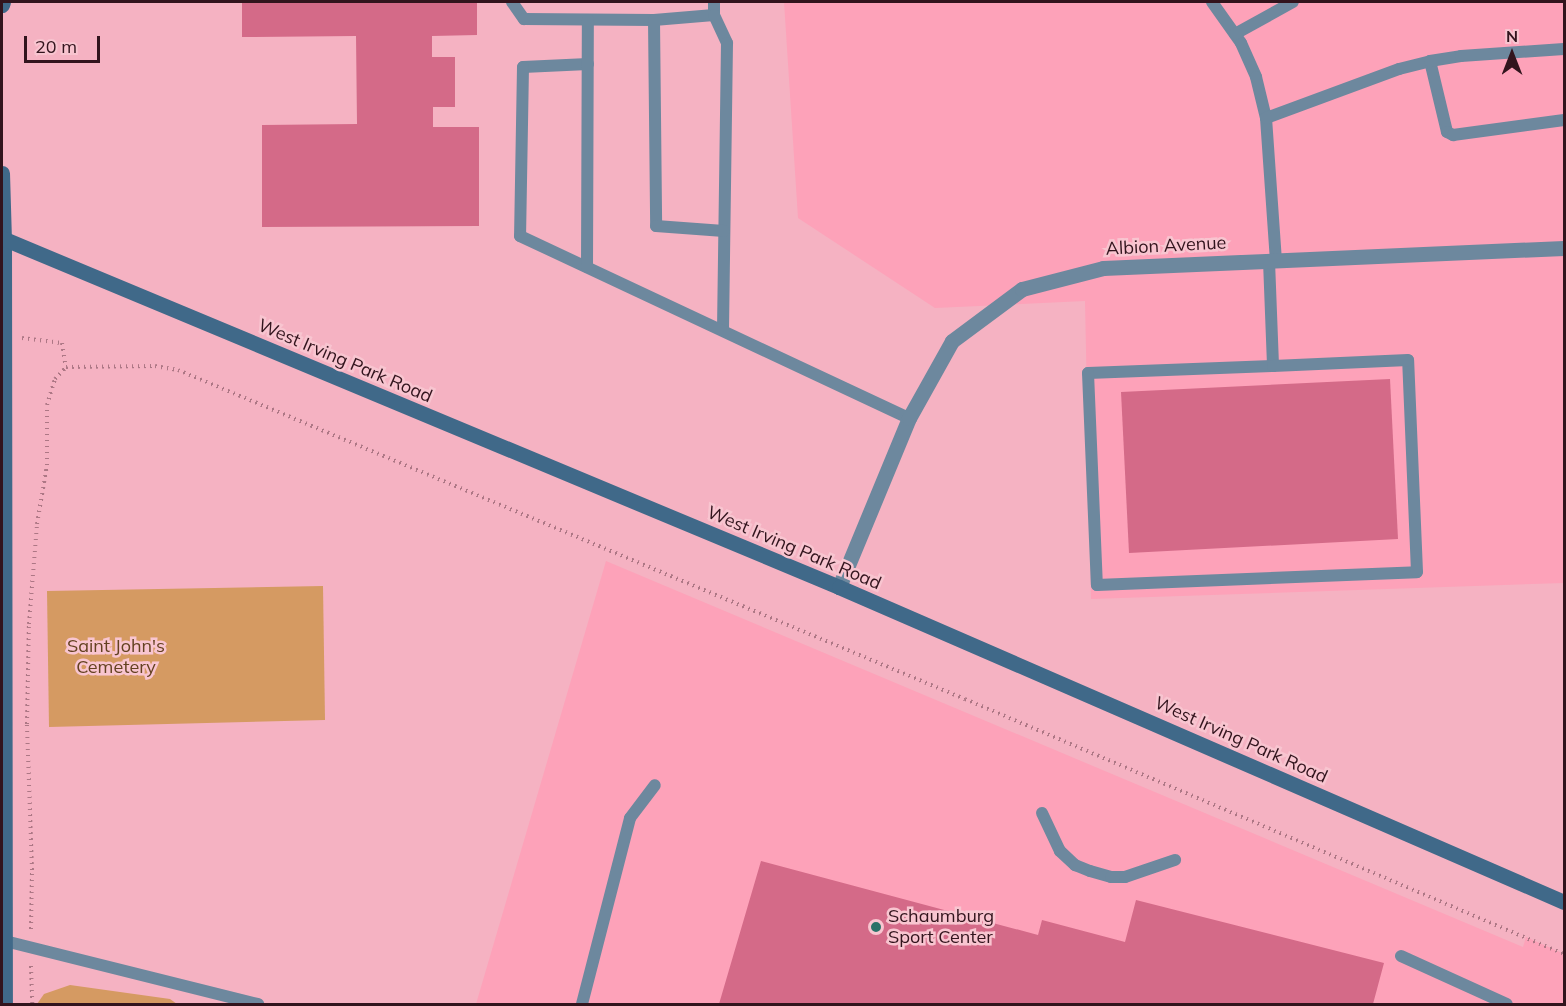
<!DOCTYPE html>
<style>
body{margin:0}
#map{position:relative;width:1566px;height:1006px;overflow:hidden;background:#f5b2c2;font-family:Mulish,sans-serif}
div>[style]{position:absolute}
[style*='--x']{left:calc(var(--x)*1px);top:calc(var(--y)*1px);width:calc(var(--w)*1px);rotate:calc(var(--a)*1deg)}
.built>*{inset:0;background:#fda2b9}
.green>*{inset:0;background:#d59a62}
.building>*{inset:0;background:#d46a88}
.path>*{height:4px;margin-top:-2px;transform-origin:0;background:repeating-linear-gradient(90deg,#ad7785 0 1.5px,transparent 0 6px)}
.lane>*{height:12px;margin:-6px;padding:0 6px;transform-origin:6px;border-radius:6px;background:#6d889e}
.street>*{height:15px;margin:-7.5px;padding:0 7.5px;transform-origin:7.5px;border-radius:7.5px;background:#6d889e}
.secondary>*{height:15px;margin:-7.5px;padding:0 7.5px;transform-origin:7.5px;border-radius:7.5px;background:#406989}
.dots>*{width:16px;height:16px;translate:-50% -50%;box-sizing:border-box;border:3px solid #f8c5d0;border-radius:50%}
span{translate:-50% -50%;white-space:nowrap;text-align:center;line-height:1.15;-webkit-text-stroke:5px #f8c5d0;paint-order:stroke}
.street-label{font-size:18px;color:#32141d}
.park-label{font-size:18px;color:#634120}
.poi-label{font-size:18px;color:#32141d}
.left{translate:0 -50%;text-align:left}
.frame{position:absolute;inset:0;border:3px solid #32141d;pointer-events:none}
.north{position:absolute;left:1482px;top:24px;width:60px;height:60px;-webkit-text-stroke:4px #f8c5d0;paint-order:stroke;rotate:0deg;font-size:16px;font-weight:700;line-height:24px;text-align:center;color:#32141d}
.north::after{content:'';display:block;margin:auto;width:21px;height:27px;background:#32141d;clip-path:polygon(50% 0,100% 100%,50% 72%,0 100%)}
.scale{position:absolute;left:24px;top:36px;width:76px;height:27px;box-sizing:border-box;border:3px solid #32141d;border-top:0;padding-left:8px;font-size:18px;line-height:21px;white-space:nowrap;color:#32141d;-webkit-text-stroke:4px #f8c5d0;paint-order:stroke}
</style>
<div id="map">
<div class="built">
<i style="clip-path:polygon(784px 2px,1564px 2px,1564px 583px,1091px 599px,1085px 301px,935px 308px,798px 218px)"></i>
<i style="clip-path:polygon(606px 561px,1523px 947px,1526px 937px,1564px 954px,1564px 1004px,476px 1004px)"></i>
</div>
<div class="green">
<i style="clip-path:polygon(323px 586px,325px 720px,49px 727px,47px 591px)"></i>
<i style="clip-path:polygon(70px 985px,170px 999px,177px 1004px,37px 1004px,44px 994px)"></i>
</div>
<div class="building">
<i style="clip-path:polygon(242px 2px,477px 2px,477px 35px,432px 36px,432px 57px,455px 57px,455px 107px,433px 107px,433px 127px,479px 127px,479px 226px,262px 227px,262px 125px,357px 124px,356px 36px,242px 37px)"></i>
<i style="clip-path:polygon(1390px 379px,1398px 539px,1129px 553px,1121px 392px)"></i>
<i style="clip-path:polygon(761px 861px,1038px 935px,1042px 920px,1125px 942px,1136px 900px,1384px 963px,1373px 1004px,719px 1004px)"></i>
</div>
<div class="path">
<i style="--x:22;--y:338;--w:40;--a:7.1"></i>
<i style="--x:62;--y:343;--w:24;--a:81"></i>
<i style="--x:66;--y:367;--w:89;--a:-0.6"></i>
<i style="--x:155;--y:366;--w:23;--a:10"></i>
<i style="--x:178;--y:370;--w:853;--a:22.69"></i>
<i style="--x:965;--y:699;--w:651;--a:23.06"></i>
<i style="--x:31;--y:929;--w:59;--a:-89"></i>
<i style="--x:32;--y:870;--w:146;--a:-92"></i>
<i style="--x:27;--y:724;--w:100;--a:-88.9"></i>
<i style="--x:29;--y:624;--w:100;--a:-85.4"></i>
<i style="--x:37;--y:524;--w:60;--a:-80.4"></i>
<i style="--x:47;--y:465;--w:60;--a:-90"></i>
<i style="--x:47;--y:405;--w:27;--a:-73"></i>
<i style="--x:55;--y:379;--w:16;--a:-47"></i>
<i style="--x:31;--y:966;--w:38;--a:88"></i>
</div>
<div class="lane">
<i style="--x:512;--y:2;--w:21;--a:55"></i>
<i style="--x:524;--y:19;--w:130;--a:0.4"></i>
<i style="--x:654;--y:20;--w:60;--a:-4.8"></i>
<i style="--x:714;--y:2;--w:13;--a:90"></i>
<i style="--x:714;--y:15;--w:31;--a:65"></i>
<i style="--x:727;--y:43;--w:287;--a:90.8"></i>
<i style="--x:1212;--y:2;--w:50;--a:54.7"></i>
<i style="--x:1241;--y:43;--w:37;--a:66"></i>
<i style="--x:1256;--y:77;--w:42;--a:76.3"></i>
<i style="--x:1266;--y:118;--w:143;--a:86"></i>
<i style="--x:654;--y:20;--w:206;--a:89.4"></i>
<i style="--x:656;--y:226;--w:68;--a:4.2"></i>
<i style="--x:1235;--y:34;--w:66;--a:-28.9"></i>
<i style="--x:1430;--y:61;--w:73;--a:76.5"></i>
<i style="--x:1447;--y:132;--w:7;--a:27"></i>
<i style="--x:1453;--y:135;--w:112;--a:-7.7"></i>
<i style="--x:588;--y:64;--w:65;--a:177.4"></i>
<i style="--x:523;--y:67;--w:169;--a:91"></i>
<i style="--x:520;--y:236;--w:429;--a:25.1"></i>
<i style="--x:1266;--y:118;--w:142;--a:-20.2"></i>
<i style="--x:1399;--y:69;--w:32;--a:-14"></i>
<i style="--x:1430;--y:61;--w:31;--a:-9"></i>
<i style="--x:1461;--y:56;--w:103;--a:-3.9"></i>
<i style="--x:1269;--y:261;--w:105;--a:87.8"></i>
<i style="--x:1273;--y:366;--w:185;--a:177.8"></i>
<i style="--x:1088;--y:373;--w:212;--a:87.6"></i>
<i style="--x:1097;--y:585;--w:320;--a:-2.3"></i>
<i style="--x:1417;--y:572;--w:212;--a:-92.4"></i>
<i style="--x:1408;--y:360;--w:135;--a:177.5"></i>
<i style="--x:587;--y:267;--w:247;--a:-89.8"></i>
<i style="--x:1042;--y:813;--w:42;--a:64.7"></i>
<i style="--x:1060;--y:851;--w:21;--a:43"></i>
<i style="--x:1075;--y:865;--w:16;--a:22"></i>
<i style="--x:1090;--y:871;--w:22;--a:16"></i>
<i style="--x:1111;--y:877;--w:14;--a:0"></i>
<i style="--x:1125;--y:877;--w:53;--a:-18.8"></i>
<i style="--x:5;--y:941;--w:261;--a:14"></i>
<i style="--x:1401;--y:956;--w:116;--a:24.4"></i>
<i style="--x:582;--y:1004;--w:192;--a:-75.5"></i>
<i style="--x:630;--y:818;--w:41;--a:-52.9"></i>
</div>
<div class="street">
<i style="--x:839;--y:587;--w:183;--a:-67.5"></i>
<i style="--x:909;--y:418;--w:88;--a:-60.8"></i>
<i style="--x:952;--y:341;--w:87;--a:-36.6"></i>
<i style="--x:1022;--y:289;--w:84;--a:-14.5"></i>
<i style="--x:1103;--y:268;--w:461;--a:-2.5"></i>
</div>
<div class="secondary">
<i style="--x:2;--y:5;--w:3;--a:-72"></i>
<i style="--x:2;--y:173;--w:67;--a:88.3"></i>
<i style="--x:4;--y:240;--w:764;--a:89.93"></i>
<i style="--x:2;--y:238;--w:907;--a:22.63"></i>
<i style="--x:839;--y:587;--w:790;--a:23.48"></i>
</div>
<div class="dots">
<i style="left:876px;top:927px;background:#2a7268"></i>
</div>
<div class="street-label">
<span style="left:1166px;top:246px;rotate:-3deg">Albion Avenue</span>
<span style="left:345px;top:361px;rotate:23deg">West Irving Park Road</span>
<span style="left:794px;top:548px;rotate:23deg">West Irving Park Road</span>
<span style="left:1241px;top:740px;rotate:24deg">West Irving Park Road</span>
</div>
<div class="park-label">
<span style="left:116px;top:657px">Saint John's<br>Cemetery</span>
</div>
<div class="poi-label">
<span class="left" style="left:888px;top:927px">Schaumburg<br>Sport Center</span>
</div>
<div class="frame"></div>
<div class="north">N</div>
<div class="scale">20 m</div>
</div>
